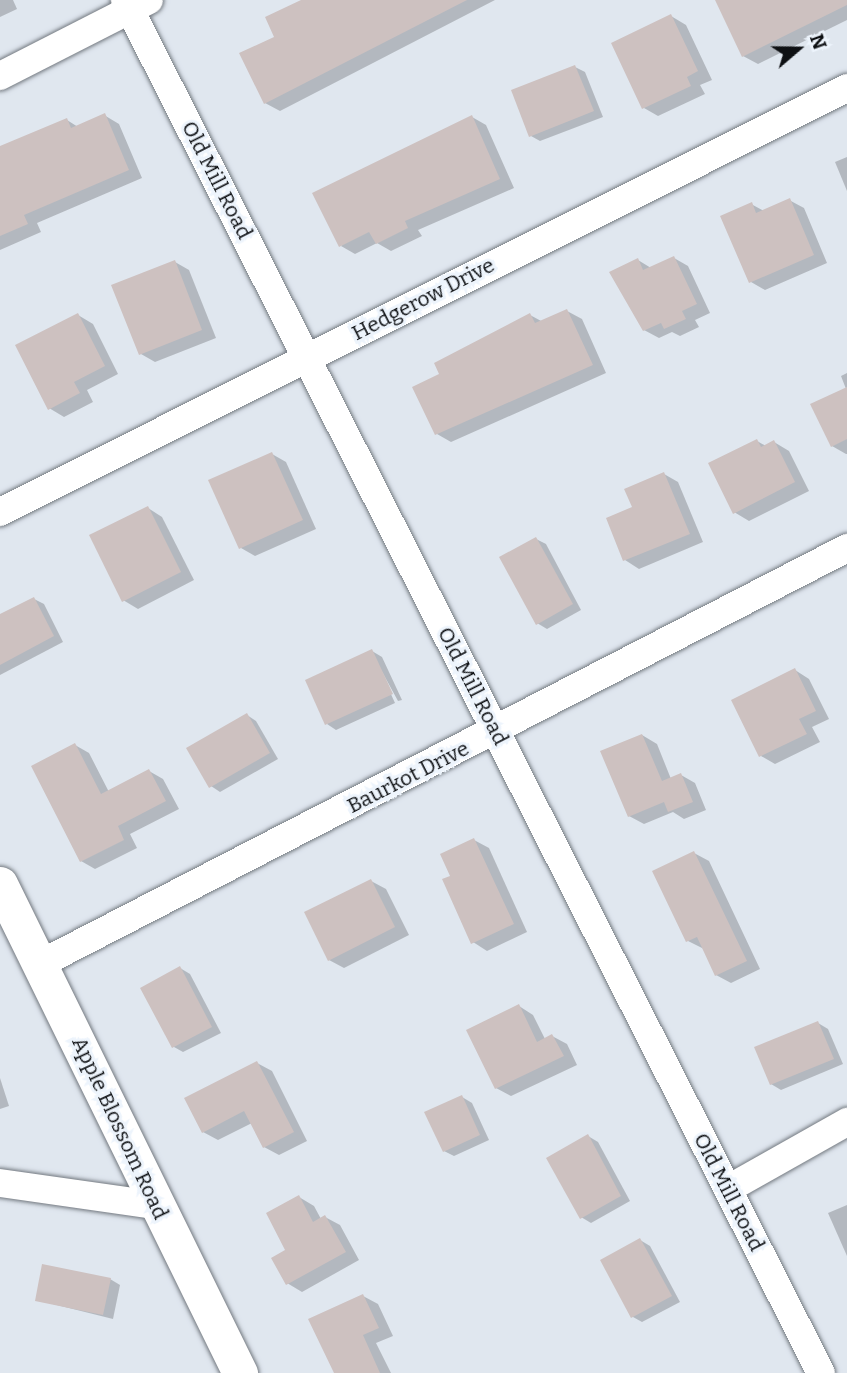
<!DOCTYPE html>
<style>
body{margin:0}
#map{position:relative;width:847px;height:1373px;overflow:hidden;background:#e0e7ef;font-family:Bitter,serif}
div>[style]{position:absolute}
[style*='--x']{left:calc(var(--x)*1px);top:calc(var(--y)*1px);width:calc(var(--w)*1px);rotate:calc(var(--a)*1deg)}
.shadow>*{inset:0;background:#0003}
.building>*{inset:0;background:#cdc1c0}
.roads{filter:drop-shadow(0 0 2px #737980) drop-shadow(0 0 2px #737980)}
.minor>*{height:28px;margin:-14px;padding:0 14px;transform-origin:14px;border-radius:14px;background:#fff}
.tertiary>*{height:35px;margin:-17.5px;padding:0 17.5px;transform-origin:17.5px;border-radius:17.5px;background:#fff}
span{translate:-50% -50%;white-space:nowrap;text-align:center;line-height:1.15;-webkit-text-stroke:6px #edf4fc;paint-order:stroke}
.street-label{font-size:21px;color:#0e1013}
.north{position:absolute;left:763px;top:14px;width:70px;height:70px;-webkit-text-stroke:5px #edf4fc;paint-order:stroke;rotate:70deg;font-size:19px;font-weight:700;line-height:28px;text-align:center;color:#0e1013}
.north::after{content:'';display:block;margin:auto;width:24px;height:32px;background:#0e1013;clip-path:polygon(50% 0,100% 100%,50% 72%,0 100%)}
</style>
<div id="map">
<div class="shadow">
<i style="clip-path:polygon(0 0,13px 0,17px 9px,0 17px)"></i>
<i style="clip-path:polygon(303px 0,495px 0,280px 111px,265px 103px,276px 37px)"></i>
<i style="clip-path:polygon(720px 0,847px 0,847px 20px,758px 64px,743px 56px)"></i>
<i style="clip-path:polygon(671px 16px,686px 25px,712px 80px,700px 85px,705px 94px,658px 116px,644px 108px)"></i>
<i style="clip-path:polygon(575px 67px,585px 72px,603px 117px,540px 141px,531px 136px)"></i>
<i style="clip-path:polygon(104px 115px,119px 124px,142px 178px,37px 223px,41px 232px,0 250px,0 152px,67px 120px,78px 127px)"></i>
<i style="clip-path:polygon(472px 117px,486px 125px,514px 188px,418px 230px,422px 236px,391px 251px,377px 243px,355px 254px,341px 246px)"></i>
<i style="clip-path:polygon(847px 157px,847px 191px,835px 162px)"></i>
<i style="clip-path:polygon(789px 200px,804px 208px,827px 263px,765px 290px,751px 282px,751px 204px,764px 211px)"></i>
<i style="clip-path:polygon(674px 258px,688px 266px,710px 313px,695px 320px,699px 327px,680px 336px,672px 332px,659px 338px,644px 330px,638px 260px,651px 268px)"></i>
<i style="clip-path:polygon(175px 262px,189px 270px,216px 338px,155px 362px,141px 354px)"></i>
<i style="clip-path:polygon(567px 311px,582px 319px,606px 373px,451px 442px,437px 434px,442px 375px,530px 315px,543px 322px)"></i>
<i style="clip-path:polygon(78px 315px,93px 324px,118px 374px,87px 390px,93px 402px,64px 417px,49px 408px)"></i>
<i style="clip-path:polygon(847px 373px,847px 454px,846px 454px,832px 446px,846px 389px,841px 376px)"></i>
<i style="clip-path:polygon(757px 441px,766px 446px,774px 442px,789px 451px,809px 491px,749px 521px,734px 512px)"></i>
<i style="clip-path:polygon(272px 454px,286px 462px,316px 529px,255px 556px,241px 548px)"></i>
<i style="clip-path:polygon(664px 474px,678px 482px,703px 542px,639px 569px,625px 560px,634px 508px)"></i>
<i style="clip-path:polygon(148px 508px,162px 517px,194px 580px,138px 609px,123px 600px)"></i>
<i style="clip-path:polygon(536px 539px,546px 544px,581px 610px,547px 629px,537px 623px)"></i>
<i style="clip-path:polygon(34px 599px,44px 604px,63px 642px,0 675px,0 616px)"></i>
<i style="clip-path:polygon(372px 651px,382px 657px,402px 700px,398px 701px,374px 657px,395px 703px,336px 730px,327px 724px)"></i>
<i style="clip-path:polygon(795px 670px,809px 679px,829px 719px,812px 727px,820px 742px,775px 764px,761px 756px)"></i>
<i style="clip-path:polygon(247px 715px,256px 721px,278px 759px,220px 792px,211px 786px)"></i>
<i style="clip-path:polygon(642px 735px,657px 744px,671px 779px,681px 775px,695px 783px,706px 810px,684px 819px,673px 812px,644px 824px,629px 816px)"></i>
<i style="clip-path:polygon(75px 745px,89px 753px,109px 792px,149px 771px,163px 779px,179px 809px,130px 834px,137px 848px,95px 869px,81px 861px)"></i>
<i style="clip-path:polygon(474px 840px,489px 848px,527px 932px,487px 951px,473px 942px)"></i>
<i style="clip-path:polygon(694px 853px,709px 861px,760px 969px,731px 983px,716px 975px,704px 949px,688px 941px)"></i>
<i style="clip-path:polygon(371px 881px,386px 889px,409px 935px,344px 968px,329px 960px)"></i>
<i style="clip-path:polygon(180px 968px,190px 974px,221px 1033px,183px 1052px,174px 1047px)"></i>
<i style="clip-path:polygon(519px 1006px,533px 1015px,545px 1039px,552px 1036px,567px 1044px,577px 1065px,511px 1096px,496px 1088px)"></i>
<i style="clip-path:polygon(818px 1023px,828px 1029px,843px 1064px,781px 1090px,771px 1084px)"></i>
<i style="clip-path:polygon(257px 1063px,272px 1071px,307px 1141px,279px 1155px,264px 1147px,252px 1123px,218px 1140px,203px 1132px)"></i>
<i style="clip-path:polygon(0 1078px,9px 1106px,0 1109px)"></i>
<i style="clip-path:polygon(462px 1097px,472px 1103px,489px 1140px,454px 1156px,444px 1151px)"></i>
<i style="clip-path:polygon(588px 1136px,598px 1142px,630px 1201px,591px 1223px,581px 1217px)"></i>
<i style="clip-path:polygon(299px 1197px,314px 1206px,321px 1219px,325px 1217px,340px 1225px,359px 1260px,302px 1292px,287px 1283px,288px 1251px)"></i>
<i style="clip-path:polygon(847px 1205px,847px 1256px,828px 1213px)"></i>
<i style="clip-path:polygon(640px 1240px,650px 1246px,680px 1302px,642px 1322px,633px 1317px)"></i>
<i style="clip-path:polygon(110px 1279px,120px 1285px,113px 1319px,37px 1300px)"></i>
<i style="clip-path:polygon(363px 1296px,378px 1304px,393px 1336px,376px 1343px,391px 1373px,337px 1373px)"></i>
</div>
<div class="building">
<i style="clip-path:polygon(301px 0,467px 0,264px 104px,239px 53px,274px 37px,265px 17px)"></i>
<i style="clip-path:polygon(715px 0,847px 0,847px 5px,742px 57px)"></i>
<i style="clip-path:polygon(671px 14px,698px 71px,687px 77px,691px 86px,642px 109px,611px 43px)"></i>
<i style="clip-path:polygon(575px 65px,594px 111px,529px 137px,511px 90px)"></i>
<i style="clip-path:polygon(105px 113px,129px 170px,24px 215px,28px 224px,0 236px,0 146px,67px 118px,71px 128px)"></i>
<i style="clip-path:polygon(472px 115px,500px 179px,405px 221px,408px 228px,376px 244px,369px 232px,339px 247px,312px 193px)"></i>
<i style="clip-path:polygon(790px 198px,814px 255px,749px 283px,720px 216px,752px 202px,756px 213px)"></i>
<i style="clip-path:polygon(674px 256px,697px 304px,682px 311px,686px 319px,664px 329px,661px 323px,643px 331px,609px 272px,638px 258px,643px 270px)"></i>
<i style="clip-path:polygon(175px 260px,202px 330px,139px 355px,111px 285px)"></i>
<i style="clip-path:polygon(567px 309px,593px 365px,435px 435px,412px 387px,439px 374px,434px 363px,530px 313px,535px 323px)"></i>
<i style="clip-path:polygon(78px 313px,105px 366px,74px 382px,80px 393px,48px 410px,15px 345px)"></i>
<i style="clip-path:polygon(847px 387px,847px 439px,831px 447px,810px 404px)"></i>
<i style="clip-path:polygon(757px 439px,761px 447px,774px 440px,795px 482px,733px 514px,708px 463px)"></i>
<i style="clip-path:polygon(272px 452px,303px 520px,239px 549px,208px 480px)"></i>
<i style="clip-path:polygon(664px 472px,690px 534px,623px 561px,606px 518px,632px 507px,624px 489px)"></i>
<i style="clip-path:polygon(148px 506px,181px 572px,122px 602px,89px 535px)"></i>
<i style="clip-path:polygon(536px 537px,573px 604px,536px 625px,499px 557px)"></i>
<i style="clip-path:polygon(34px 597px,54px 636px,0 665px,0 614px)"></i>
<i style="clip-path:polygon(372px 649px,393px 694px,325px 725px,305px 680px)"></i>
<i style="clip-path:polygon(795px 668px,816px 711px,799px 719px,807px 734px,759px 757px,731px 700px)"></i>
<i style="clip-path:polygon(247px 713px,270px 753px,209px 788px,186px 748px)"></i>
<i style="clip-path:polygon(642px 734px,662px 781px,681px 773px,693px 802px,668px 812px,664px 802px,628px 817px,600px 751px)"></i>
<i style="clip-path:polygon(75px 743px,101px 794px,149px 769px,166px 801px,118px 826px,124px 840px,80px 862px,31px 766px)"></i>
<i style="clip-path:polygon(474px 838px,514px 924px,471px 944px,442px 879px,450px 876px,440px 854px)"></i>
<i style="clip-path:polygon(694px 851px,747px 961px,715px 976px,697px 937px,686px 942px,652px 871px)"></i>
<i style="clip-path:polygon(371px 879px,395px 927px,328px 961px,304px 912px)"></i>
<i style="clip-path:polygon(180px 966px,212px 1027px,172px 1048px,140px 988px)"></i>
<i style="clip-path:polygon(519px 1004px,537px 1042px,552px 1034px,564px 1056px,495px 1089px,466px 1030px)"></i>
<i style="clip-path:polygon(818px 1021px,834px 1059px,770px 1085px,754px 1047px)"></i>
<i style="clip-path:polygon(257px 1061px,294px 1132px,263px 1148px,244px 1111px,202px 1133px,184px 1098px)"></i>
<i style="clip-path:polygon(462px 1095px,480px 1135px,443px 1152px,424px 1112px)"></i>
<i style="clip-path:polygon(588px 1134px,621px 1196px,580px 1219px,546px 1158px)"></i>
<i style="clip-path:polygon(299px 1195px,313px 1222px,325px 1215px,346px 1252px,286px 1285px,271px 1258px,285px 1250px,266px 1213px)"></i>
<i style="clip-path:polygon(640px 1238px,672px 1296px,631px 1318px,600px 1260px)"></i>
<i style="clip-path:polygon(42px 1264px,111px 1278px,103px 1315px,35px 1301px)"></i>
<i style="clip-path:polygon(363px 1294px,379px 1328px,363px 1335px,380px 1373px,334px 1373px,308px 1319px)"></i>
</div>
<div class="roads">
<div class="minor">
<i style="--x:125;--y:0;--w:1539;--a:63.12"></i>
<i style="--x:0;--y:76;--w:167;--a:-27"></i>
<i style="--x:0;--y:512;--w:947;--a:-26.59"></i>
<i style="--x:42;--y:963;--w:906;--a:-27.27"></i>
<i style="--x:0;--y:1183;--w:157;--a:8.1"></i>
<i style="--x:728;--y:1189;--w:137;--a:-29.4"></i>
</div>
<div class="tertiary">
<i style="--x:0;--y:884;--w:545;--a:63.86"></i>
</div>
</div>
<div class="street-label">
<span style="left:217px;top:180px;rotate:63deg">Old Mill Road</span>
<span style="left:423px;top:299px;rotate:-27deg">Hedgerow Drive</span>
<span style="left:473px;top:686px;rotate:63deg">Old Mill Road</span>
<span style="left:408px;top:777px;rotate:-27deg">Baurkot Drive</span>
<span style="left:120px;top:1128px;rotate:65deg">Apple Blossom Road</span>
<span style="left:729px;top:1192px;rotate:63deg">Old Mill Road</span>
</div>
<div class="north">N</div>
</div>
